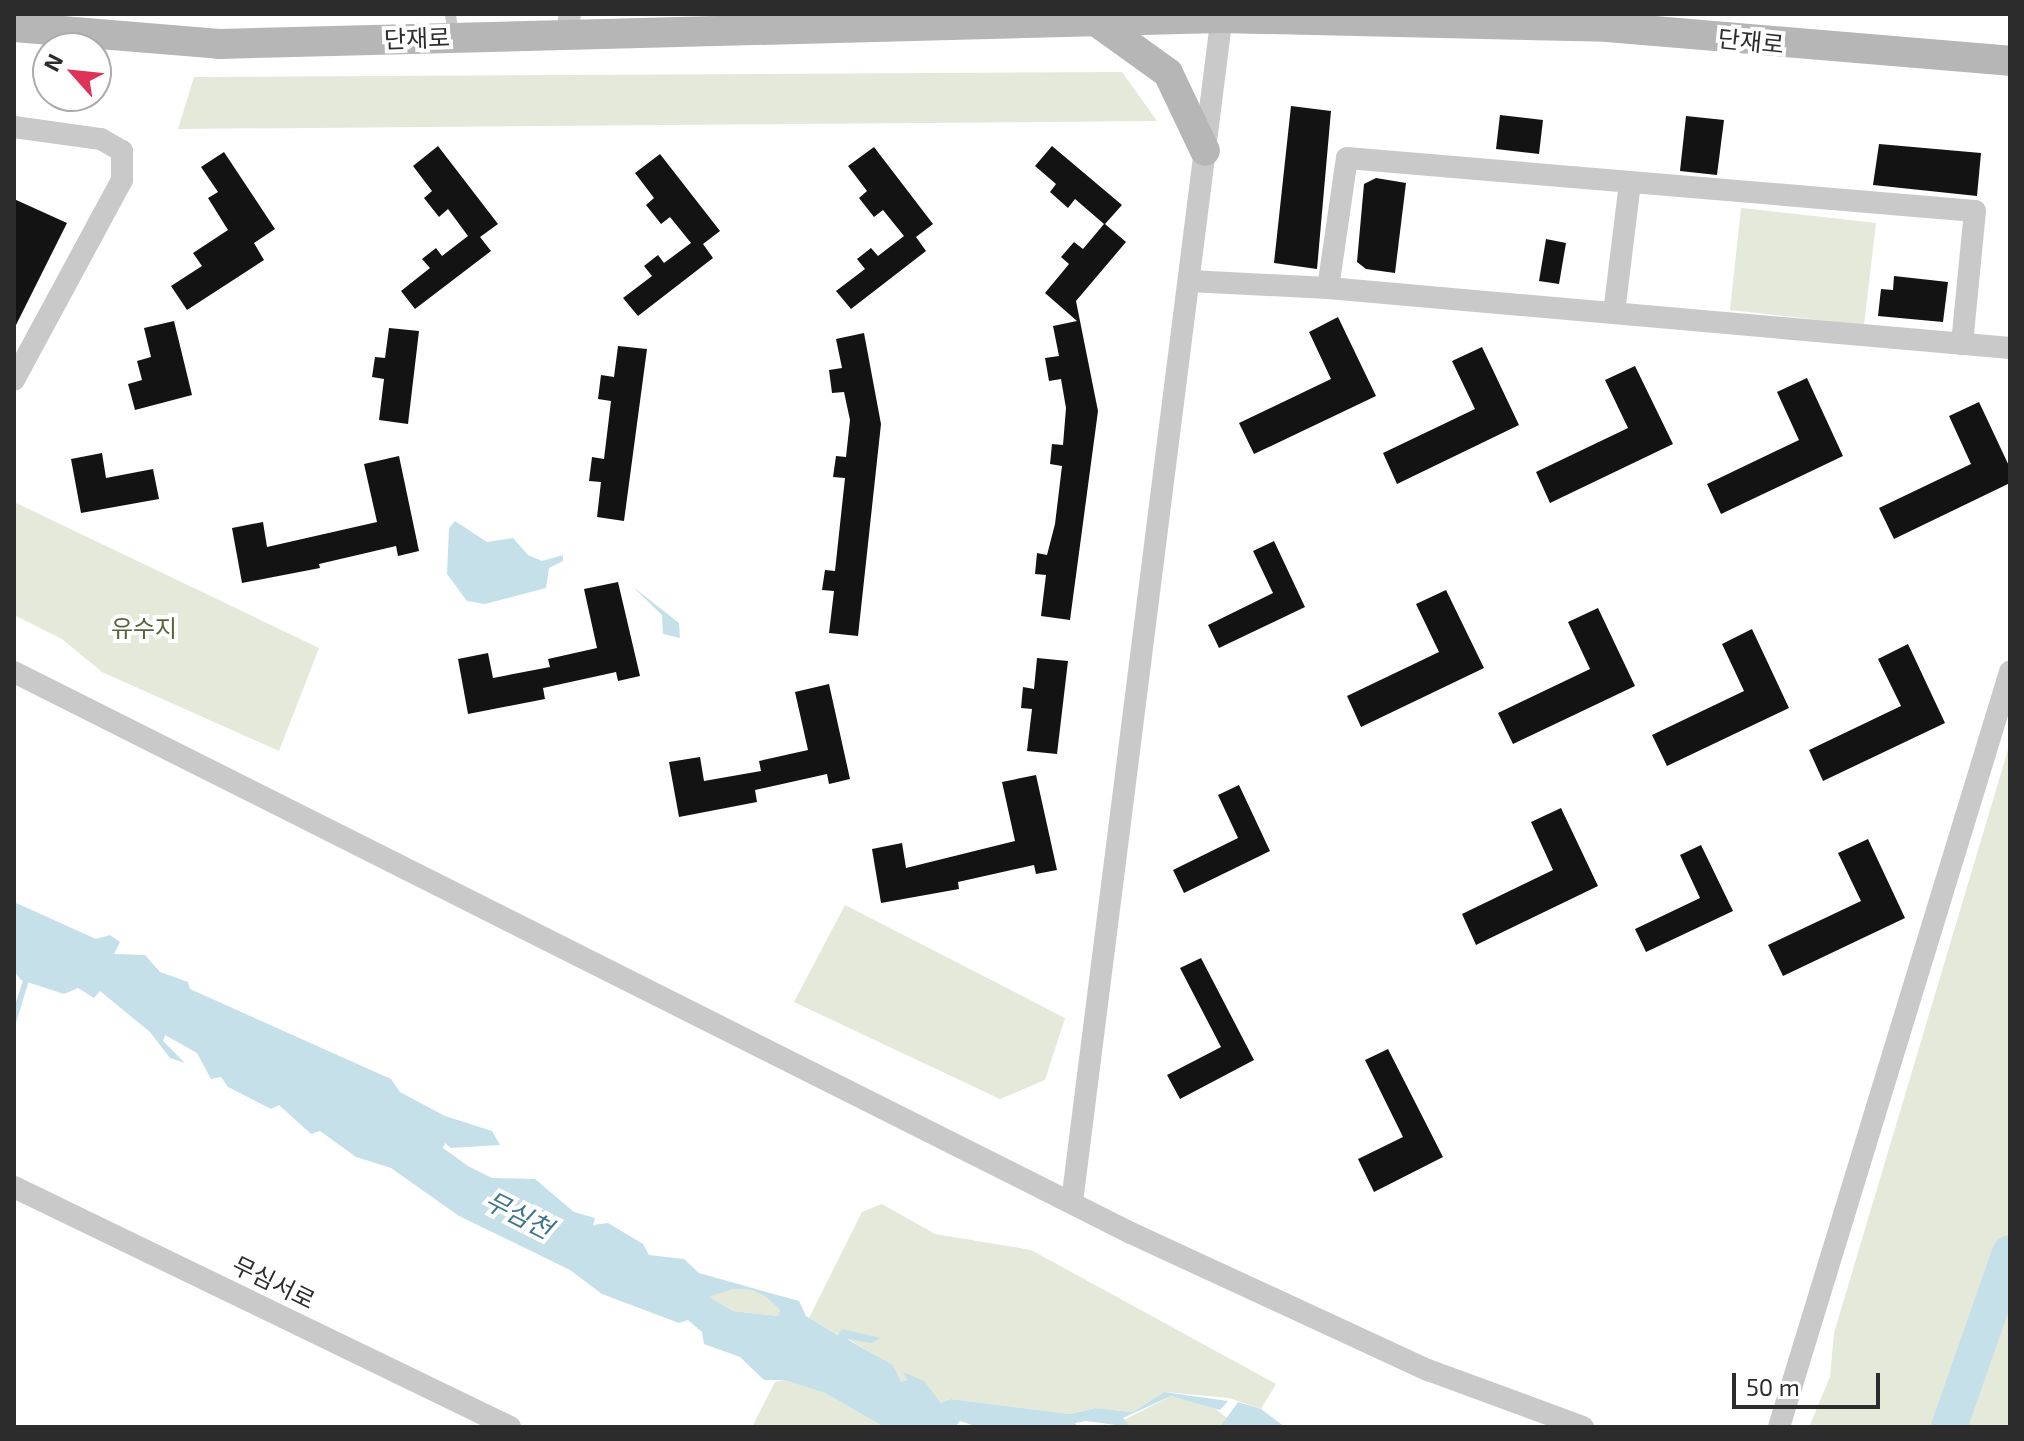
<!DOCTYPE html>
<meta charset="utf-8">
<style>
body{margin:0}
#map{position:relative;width:2024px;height:1441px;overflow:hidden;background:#fff;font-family:"Exo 2","Noto Sans KR",sans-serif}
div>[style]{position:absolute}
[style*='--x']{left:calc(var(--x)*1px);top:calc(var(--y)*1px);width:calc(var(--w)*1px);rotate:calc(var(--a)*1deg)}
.green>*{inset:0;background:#e4e9d9}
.water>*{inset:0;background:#c6e0e9}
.stream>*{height:6px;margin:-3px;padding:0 3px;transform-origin:3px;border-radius:3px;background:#c6e0e9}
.river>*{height:36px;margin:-18px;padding:0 18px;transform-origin:18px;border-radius:18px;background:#c6e0e9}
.building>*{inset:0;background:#131313}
.lane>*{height:11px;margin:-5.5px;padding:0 5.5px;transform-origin:5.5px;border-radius:5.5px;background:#c9c9c9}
.street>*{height:22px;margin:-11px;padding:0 11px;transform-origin:11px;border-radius:11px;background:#c9c9c9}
.secondary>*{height:30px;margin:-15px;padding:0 15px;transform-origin:15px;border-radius:15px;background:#b6b6b6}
span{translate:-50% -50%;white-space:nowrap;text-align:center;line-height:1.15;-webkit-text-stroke:8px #fff;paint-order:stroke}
.street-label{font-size:24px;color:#2c2c2c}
.park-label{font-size:24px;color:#55653b}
.water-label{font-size:26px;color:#3e778a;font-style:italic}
.frame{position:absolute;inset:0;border:16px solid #2c2c2c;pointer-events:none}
.north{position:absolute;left:32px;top:32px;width:80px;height:80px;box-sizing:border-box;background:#fff;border:2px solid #ababab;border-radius:50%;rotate:297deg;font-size:22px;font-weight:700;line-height:32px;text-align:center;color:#2c2c2c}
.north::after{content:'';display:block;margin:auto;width:28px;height:36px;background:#de3357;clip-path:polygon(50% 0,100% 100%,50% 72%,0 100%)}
.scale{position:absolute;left:1732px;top:1373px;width:148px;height:36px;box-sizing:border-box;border:4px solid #2c2c2c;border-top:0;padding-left:10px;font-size:24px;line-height:28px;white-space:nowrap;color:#2c2c2c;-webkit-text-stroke:6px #fff;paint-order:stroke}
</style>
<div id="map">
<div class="green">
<i style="clip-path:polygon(1122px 72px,1157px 121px,178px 129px,194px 77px)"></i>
<i style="clip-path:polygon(1741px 208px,1876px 223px,1864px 325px,1730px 310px)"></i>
<i style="clip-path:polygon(14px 502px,319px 648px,279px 751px,102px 672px,62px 639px,14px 615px)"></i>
<i style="clip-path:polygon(2010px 743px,2010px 1236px,1943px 1427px,1809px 1427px,1830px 1377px,1834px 1333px)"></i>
<i style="clip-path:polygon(845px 905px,1065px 1018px,1045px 1080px,1000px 1099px,794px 1002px)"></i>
<i style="clip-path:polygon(882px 1204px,935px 1234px,1031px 1250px,1276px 1384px,1261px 1409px,1229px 1398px,1164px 1392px,1133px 1412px,1094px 1408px,1070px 1414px,951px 1399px,941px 1403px,904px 1373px,907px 1380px,901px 1382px,892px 1365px,847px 1338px,874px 1340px,842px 1329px,839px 1335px,809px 1318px,862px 1212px)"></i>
<i style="clip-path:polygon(2010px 1275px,2010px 1427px,1957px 1427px,1985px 1342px)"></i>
<i style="clip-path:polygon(733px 1289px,752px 1290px,766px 1297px,780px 1310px,778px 1316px,733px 1311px,708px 1297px)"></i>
<i style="clip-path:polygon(784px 1380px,825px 1393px,884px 1427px,752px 1427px,775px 1382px)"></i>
<i style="clip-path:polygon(1171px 1396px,1211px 1405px,1228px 1419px,1220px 1427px,1131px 1427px,1124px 1420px)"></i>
</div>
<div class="water">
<i style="clip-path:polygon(455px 521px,487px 542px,513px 538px,528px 555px,542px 561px,563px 555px,563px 561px,549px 568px,546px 588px,485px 604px,467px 601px,447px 574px,449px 528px)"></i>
<i style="clip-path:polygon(632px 586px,679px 623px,680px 638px,663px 634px,662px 615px)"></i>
<i style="clip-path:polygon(evenodd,14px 902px,96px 939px,110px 935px,120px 942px,114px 954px,145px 955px,160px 972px,188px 982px,190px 989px,391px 1079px,400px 1092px,445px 1116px,492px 1131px,500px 1145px,451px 1148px,445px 1143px,443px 1148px,468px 1166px,492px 1178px,535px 1179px,574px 1212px,595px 1218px,593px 1225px,608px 1223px,643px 1244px,649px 1255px,684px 1259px,699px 1273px,799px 1301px,806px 1316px,838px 1335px,842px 1329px,881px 1338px,872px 1343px,847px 1339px,893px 1365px,901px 1382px,907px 1380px,903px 1372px,924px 1381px,941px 1403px,951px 1399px,1070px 1414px,1095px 1408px,1133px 1412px,1164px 1392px,1228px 1401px,1220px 1410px,1171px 1396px,1123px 1418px,1131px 1427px,1086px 1421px,1075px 1423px,1078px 1427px,978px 1427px,960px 1421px,955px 1427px,884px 1427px,825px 1393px,784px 1380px,764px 1380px,740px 1357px,704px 1344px,702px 1332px,688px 1320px,679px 1323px,602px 1294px,570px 1270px,459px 1216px,391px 1168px,356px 1157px,320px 1131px,311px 1134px,279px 1105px,271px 1109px,228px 1087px,221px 1077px,211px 1079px,197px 1053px,165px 1035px,163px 1041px,185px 1063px,170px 1058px,150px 1032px,100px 991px,94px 998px,78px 988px,64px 994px,21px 980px,14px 971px,14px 902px,733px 1289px,752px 1290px,766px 1297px,780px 1310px,778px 1316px,733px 1311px,709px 1297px,733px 1289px)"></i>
<i style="clip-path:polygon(1238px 1402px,1261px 1409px,1285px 1427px,1220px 1427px)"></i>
</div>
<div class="stream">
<i style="--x:14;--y:1019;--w:44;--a:-72.8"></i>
</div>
<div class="river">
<i style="--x:1949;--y:1427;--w:184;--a:-70.7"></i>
</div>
<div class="building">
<i style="clip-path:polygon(1291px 106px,1331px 111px,1317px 269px,1274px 263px)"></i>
<i style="clip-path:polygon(1500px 115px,1543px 120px,1539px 154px,1496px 149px)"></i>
<i style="clip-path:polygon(1686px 116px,1724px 120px,1717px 175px,1680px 171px)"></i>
<i style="clip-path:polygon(1879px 144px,1981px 153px,1977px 196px,1873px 185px)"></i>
<i style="clip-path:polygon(438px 146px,498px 224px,480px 237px,491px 251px,415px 309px,401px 291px,430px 268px,422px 259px,436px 248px,442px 256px,468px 236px,448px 209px,439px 217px,424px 198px,432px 191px,413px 166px)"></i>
<i style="clip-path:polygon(1052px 146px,1122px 205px,1105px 224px,1126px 242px,1076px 301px,1098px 411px,1070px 620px,1041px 616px,1046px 575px,1035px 574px,1037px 553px,1047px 555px,1055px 524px,1062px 466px,1050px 464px,1052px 444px,1063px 445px,1066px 408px,1061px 379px,1049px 381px,1045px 358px,1059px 356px,1053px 326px,1077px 321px,1045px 293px,1069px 264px,1061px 257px,1074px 242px,1083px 249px,1104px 224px,1075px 199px,1068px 208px,1050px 192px,1056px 184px,1035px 166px)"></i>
<i style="clip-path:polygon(874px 147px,933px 224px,916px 237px,926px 251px,851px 309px,836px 291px,865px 269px,857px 259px,871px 248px,878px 256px,904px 236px,883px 210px,874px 217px,859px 198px,867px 191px,848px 166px)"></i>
<i style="clip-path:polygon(224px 152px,275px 229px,254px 243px,264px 260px,187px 310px,171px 286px,202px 266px,193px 253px,228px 230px,208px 198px,218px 192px,201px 167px)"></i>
<i style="clip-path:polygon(660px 154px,720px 231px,703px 244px,713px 258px,638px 316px,623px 298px,652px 276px,644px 266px,658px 255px,664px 263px,691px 243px,670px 217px,661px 224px,646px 205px,654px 198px,635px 173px)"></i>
<i style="clip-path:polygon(1376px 178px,1406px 183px,1395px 273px,1366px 269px,1357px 262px,1364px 184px)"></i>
<i style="clip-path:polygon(14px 199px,67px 223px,14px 329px)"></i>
<i style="clip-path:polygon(1546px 239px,1566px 243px,1559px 284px,1539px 281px)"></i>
<i style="clip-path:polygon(1894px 276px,1948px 282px,1943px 322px,1878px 316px,1881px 289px,1893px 290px)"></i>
<i style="clip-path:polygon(1338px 317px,1376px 396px,1254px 454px,1239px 423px,1331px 379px,1309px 332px)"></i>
<i style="clip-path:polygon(174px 321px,192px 395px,135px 410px,128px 384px,142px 380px,137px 361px,151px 357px,144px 328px)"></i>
<i style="clip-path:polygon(389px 328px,419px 331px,408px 424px,379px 420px,384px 379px,372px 377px,375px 357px,385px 358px)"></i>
<i style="clip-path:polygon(864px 333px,881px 424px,858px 636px,829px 633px,834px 591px,822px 590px,825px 570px,835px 571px,845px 478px,833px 477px,836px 456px,846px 457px,850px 420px,844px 392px,832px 393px,829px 370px,842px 368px,836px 339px)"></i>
<i style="clip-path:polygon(618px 346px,647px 349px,624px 521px,597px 517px,601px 482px,589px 481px,592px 457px,604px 459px,611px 401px,598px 399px,601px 375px,614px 377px)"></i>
<i style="clip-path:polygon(1482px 347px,1519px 425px,1397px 484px,1383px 453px,1475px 409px,1452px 361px)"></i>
<i style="clip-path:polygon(1635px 366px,1673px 444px,1550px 503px,1536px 472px,1628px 428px,1605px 380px)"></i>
<i style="clip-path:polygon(1807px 378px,1843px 456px,1721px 514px,1707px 484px,1799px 440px,1777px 392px)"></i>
<i style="clip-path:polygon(1979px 402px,2010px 468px,2010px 483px,1894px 539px,1879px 508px,1971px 464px,1949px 416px)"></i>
<i style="clip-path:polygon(102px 453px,106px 478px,153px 469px,159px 499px,81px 513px,71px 459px)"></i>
<i style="clip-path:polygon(399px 456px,419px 551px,398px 556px,396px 546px,319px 564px,320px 568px,242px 583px,232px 528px,263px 522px,267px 547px,377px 522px,364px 464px)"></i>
<i style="clip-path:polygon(1274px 541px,1305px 607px,1219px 648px,1208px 625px,1273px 593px,1253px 551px)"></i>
<i style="clip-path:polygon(618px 582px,640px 676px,618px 681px,616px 672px,543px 688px,545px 699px,468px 714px,458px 659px,488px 653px,493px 678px,550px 667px,548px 659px,597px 648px,584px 589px)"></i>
<i style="clip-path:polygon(1446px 590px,1484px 668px,1361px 727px,1347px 696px,1439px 652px,1416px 604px)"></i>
<i style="clip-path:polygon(1598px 608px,1635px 686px,1513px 744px,1498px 713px,1590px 669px,1568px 622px)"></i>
<i style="clip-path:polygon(1752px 629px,1789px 708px,1667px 766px,1652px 735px,1744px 691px,1722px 644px)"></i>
<i style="clip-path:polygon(1908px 644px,1945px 723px,1823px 781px,1809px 750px,1901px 706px,1878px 659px)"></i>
<i style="clip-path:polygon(1037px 658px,1068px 661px,1057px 754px,1027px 751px,1032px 709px,1021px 708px,1023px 687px,1034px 689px)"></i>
<i style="clip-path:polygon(829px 684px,850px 779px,829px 784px,827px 774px,755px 790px,757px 802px,679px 817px,669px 762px,700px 757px,704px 781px,761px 771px,759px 761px,808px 750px,795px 692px)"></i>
<i style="clip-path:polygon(1036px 775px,1057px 870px,1036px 874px,1034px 865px,958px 882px,959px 889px,881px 903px,872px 849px,902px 843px,906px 868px,1015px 841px,1002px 782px)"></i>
<i style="clip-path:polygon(1239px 785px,1270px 851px,1184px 893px,1173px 870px,1238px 838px,1218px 795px)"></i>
<i style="clip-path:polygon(1561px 808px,1598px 886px,1476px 945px,1462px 914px,1553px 870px,1531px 822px)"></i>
<i style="clip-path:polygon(1868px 839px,1905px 918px,1783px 976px,1768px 945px,1861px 901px,1838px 853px)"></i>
<i style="clip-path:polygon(1701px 845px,1733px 911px,1646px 952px,1635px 929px,1700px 898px,1680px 855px)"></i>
<i style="clip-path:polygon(1201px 958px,1254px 1060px,1180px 1099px,1167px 1075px,1221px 1047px,1180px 968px)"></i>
<i style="clip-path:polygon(1388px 1049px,1443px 1157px,1374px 1192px,1358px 1159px,1403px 1137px,1365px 1060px)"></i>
</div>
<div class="lane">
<i style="--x:450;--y:14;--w:22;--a:82"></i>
</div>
<div class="street">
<i style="--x:566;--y:35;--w:21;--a:-79"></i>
<i style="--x:14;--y:127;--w:88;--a:7.9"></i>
<i style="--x:101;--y:139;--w:24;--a:30"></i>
<i style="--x:122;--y:151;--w:29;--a:90"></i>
<i style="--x:122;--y:180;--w:227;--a:118.4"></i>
<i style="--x:1190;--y:281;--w:138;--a:2.9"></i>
<i style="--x:1328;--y:288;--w:685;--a:5.03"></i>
<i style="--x:1328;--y:288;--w:131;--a:-81.7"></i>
<i style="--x:1347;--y:158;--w:630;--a:4.82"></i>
<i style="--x:1975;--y:211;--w:134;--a:95.6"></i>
<i style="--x:1614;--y:313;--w:132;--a:-83"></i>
<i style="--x:14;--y:672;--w:1250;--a:26.67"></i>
<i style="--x:1131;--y:1233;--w:327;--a:24.8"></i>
<i style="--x:1428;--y:1370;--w:165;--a:20.2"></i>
<i style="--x:14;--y:1187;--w:551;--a:25.82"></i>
<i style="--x:1072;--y:1202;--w:1197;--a:-82.8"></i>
<i style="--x:1779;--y:1427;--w:790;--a:-72.99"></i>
</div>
<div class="secondary">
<i style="--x:1097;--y:22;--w:87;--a:35.7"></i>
<i style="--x:1168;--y:73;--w:86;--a:64.6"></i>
<i style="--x:14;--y:27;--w:206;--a:4.7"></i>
<i style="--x:219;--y:44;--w:1002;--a:-1.49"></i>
<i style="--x:1221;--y:18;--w:386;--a:1.3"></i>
<i style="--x:1607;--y:27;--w:404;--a:4.8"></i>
</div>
<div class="street-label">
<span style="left:417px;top:38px;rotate:-2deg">단재로</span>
<span style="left:1751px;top:41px;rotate:6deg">단재로</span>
<span style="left:274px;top:1282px;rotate:26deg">무심서로</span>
</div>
<div class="park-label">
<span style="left:144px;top:628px">유수지</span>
</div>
<div class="water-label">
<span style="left:519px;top:1214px;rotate:27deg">무심천</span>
</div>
<div class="frame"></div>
<div class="north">N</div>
<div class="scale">50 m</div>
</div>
